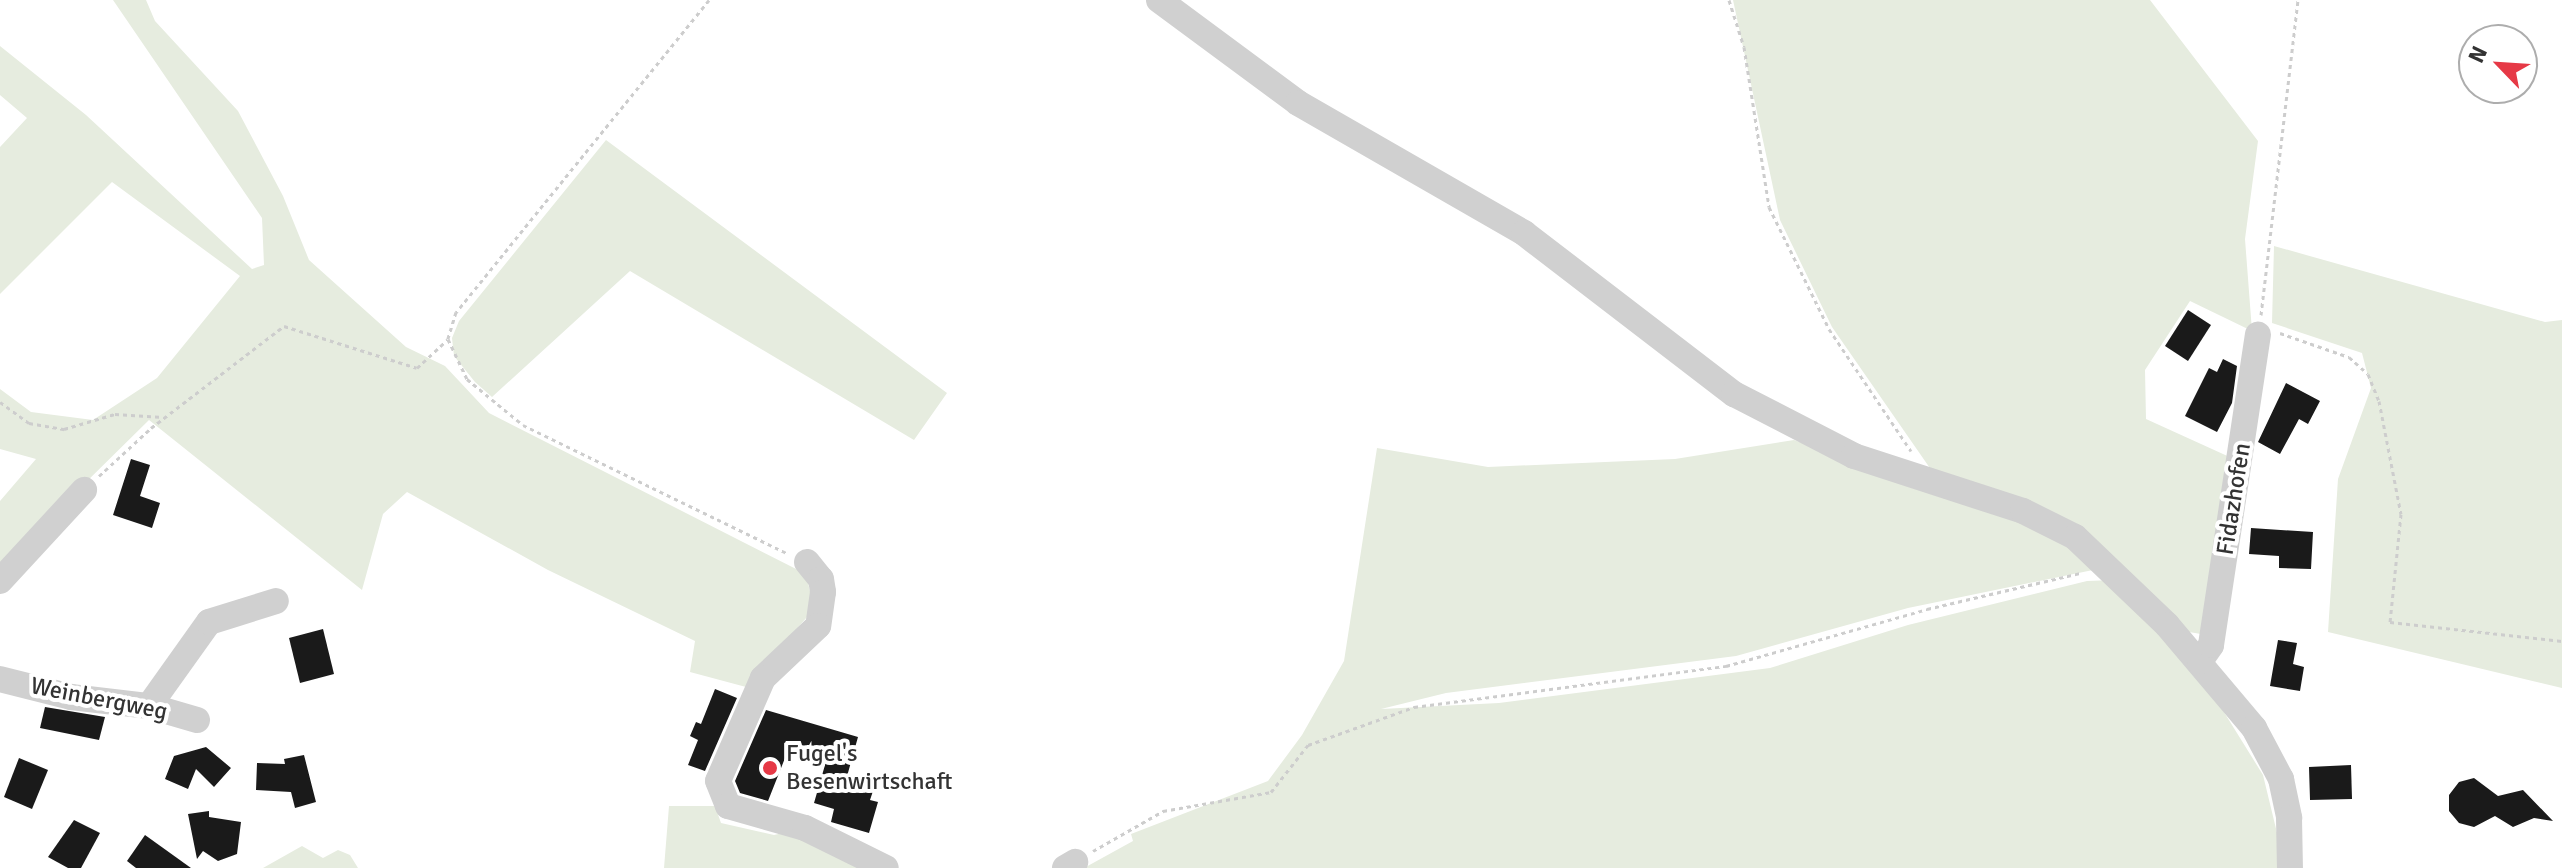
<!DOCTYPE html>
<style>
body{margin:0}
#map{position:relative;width:2562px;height:868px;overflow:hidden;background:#fff;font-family:Signika,sans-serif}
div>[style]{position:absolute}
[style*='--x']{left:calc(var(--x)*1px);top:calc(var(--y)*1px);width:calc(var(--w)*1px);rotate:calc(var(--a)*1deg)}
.green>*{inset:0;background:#e6ecdf}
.building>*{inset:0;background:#1a1a1a}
.path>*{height:3px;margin-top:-1.5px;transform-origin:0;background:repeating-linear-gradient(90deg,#cdcdcd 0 4px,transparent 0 8px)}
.minor>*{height:26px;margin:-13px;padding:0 13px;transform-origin:13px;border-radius:13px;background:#d0d0d0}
.dots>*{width:22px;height:22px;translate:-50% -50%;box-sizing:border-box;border:4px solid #fff;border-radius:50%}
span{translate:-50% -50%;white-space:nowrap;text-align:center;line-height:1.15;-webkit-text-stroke:8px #fff;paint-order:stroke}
.street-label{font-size:24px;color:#333}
.poi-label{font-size:24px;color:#333}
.left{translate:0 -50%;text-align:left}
.north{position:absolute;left:2458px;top:24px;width:80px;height:80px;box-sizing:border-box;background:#fff;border:2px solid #adadad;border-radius:50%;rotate:295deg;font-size:22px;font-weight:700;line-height:32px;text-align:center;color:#333}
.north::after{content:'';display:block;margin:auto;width:28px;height:36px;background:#e63946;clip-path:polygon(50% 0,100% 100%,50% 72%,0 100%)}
</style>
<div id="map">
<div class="green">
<i style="clip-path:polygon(113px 0,146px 0,155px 21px,238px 111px,283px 196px,309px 260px,406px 347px,445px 366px,489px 413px,806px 574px,814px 609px,746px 687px,690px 672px,695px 641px,548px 570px,407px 492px,383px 514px,362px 590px,149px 420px,0 567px,0 501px,36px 459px,0 449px,0 389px,31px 412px,93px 420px,157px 378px,240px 276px,112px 182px,0 294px,0 147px,27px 118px,0 95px,0 46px,86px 115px,252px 269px,264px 265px,262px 218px)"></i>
<i style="clip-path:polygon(1733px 0,2150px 0,2258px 141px,2245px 239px,2252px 331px,2190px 301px,2145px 370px,2146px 419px,2234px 459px,2201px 634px,2183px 631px,2083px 553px,2093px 570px,1908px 608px,1736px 656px,1446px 693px,1381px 709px,1499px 703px,1770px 668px,1908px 625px,2087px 581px,2114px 580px,2214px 696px,2263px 775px,2278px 837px,2277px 868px,1084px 868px,1133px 841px,1131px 834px,1268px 781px,1302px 735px,1344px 661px,1377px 448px,1488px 467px,1675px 459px,1794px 440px,1936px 492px,1934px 474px,1832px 327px,1780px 220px)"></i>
<i style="clip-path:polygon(606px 140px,947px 393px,914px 440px,630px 271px,492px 397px,475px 382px,454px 356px,452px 338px,459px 321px)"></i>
<i style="clip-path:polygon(2274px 246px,2545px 322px,2562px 320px,2562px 688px,2328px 632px,2338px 479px,2371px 388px,2362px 353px,2272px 323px)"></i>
<i style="clip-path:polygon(669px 806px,715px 806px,721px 823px,774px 835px,805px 828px,872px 868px,664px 868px)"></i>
<i style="clip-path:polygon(302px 846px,323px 858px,338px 850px,350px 855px,358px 868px,263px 868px)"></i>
</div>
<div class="building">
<i style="clip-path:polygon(2188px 310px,2211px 325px,2188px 361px,2165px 346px)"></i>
<i style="clip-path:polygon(2223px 359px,2237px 366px,2232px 403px,2217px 432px,2185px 416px,2209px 368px,2217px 372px)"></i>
<i style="clip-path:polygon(2286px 383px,2320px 401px,2308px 424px,2299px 419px,2280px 454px,2258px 442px)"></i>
<i style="clip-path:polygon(131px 459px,150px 465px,140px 496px,160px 503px,152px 528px,113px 515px)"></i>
<i style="clip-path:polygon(2251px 528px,2313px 532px,2311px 569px,2279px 568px,2279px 556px,2249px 554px)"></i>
<i style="clip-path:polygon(323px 629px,334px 674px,300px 683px,289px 638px)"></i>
<i style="clip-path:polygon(2278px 640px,2297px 643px,2293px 664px,2304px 667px,2300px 691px,2270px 686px)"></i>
<i style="clip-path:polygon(715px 689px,737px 698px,705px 771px,688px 765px,698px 740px,690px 736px,696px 722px,701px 724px)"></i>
<i style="clip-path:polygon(45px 707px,105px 717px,99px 740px,40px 728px)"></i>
<i style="clip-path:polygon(766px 710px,858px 737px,846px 780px,874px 788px,870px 800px,878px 802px,869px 833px,831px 822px,834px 809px,814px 803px,825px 765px,787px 753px,768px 801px,740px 793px,735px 781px)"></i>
<i style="clip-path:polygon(206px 747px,231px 768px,214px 787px,196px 769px,188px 789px,165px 779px,174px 756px)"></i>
<i style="clip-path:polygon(304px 755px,316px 802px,295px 808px,291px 792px,256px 790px,257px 763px,285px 764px,284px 759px)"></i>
<i style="clip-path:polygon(19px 758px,48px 770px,32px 809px,4px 797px)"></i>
<i style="clip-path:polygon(2351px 765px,2352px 799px,2310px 800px,2309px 767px)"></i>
<i style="clip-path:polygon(2474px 778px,2498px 796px,2523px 790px,2553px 821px,2534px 818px,2513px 827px,2495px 816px,2474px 827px,2459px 823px,2449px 811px,2449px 795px,2459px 782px)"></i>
<i style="clip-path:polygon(209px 811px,209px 817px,241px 822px,237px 854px,218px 861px,203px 851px,197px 859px,188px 814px)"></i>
<i style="clip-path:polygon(74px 820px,100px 833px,81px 868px,68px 868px,48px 857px)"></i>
<i style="clip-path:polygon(145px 835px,191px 868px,136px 868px,127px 861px)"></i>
</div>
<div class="path">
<i style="--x:709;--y:0;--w:402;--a:129"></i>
<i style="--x:456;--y:312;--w:28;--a:107"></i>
<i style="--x:448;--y:339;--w:44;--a:64.6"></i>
<i style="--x:467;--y:379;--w:72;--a:39.4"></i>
<i style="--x:523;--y:425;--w:293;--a:25.9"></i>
<i style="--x:1729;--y:0;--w:49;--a:72.3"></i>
<i style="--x:1744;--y:47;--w:162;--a:81.1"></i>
<i style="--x:1769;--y:207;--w:136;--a:63.8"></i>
<i style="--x:1829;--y:329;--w:147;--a:56.1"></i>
<i style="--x:2261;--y:315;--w:317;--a:-83.3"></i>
<i style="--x:2280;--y:333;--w:73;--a:19.2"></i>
<i style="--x:2349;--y:357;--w:25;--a:42"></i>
<i style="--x:2368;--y:374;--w:29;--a:68"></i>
<i style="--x:2379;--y:401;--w:115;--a:79"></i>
<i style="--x:2401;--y:514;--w:109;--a:95.8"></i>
<i style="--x:2390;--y:622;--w:173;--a:6.3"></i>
<i style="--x:0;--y:402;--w:36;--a:36"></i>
<i style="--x:29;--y:423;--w:36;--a:10"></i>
<i style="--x:64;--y:429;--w:53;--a:-16.4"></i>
<i style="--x:115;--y:414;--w:48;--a:3.6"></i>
<i style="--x:99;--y:476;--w:71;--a:-42.7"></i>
<i style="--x:151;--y:428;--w:168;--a:-37.5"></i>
<i style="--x:284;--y:326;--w:139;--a:17.5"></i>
<i style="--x:417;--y:368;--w:42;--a:-43.1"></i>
<i style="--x:1093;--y:851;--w:81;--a:-29.7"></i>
<i style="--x:1163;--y:811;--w:110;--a:-10"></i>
<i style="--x:1271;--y:792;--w:60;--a:-51.8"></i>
<i style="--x:1308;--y:745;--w:113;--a:-19.7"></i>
<i style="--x:1414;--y:707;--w:315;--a:-7.5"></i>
<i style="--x:1726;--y:666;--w:209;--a:-15.8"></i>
<i style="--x:1927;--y:609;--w:157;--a:-13.2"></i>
</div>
<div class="minor">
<i style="--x:1159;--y:0;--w:173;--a:36.5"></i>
<i style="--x:1298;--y:103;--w:261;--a:29.9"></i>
<i style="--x:1524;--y:233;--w:265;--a:37.5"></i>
<i style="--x:1734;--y:394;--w:135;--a:27.3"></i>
<i style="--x:1854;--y:456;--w:178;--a:18"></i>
<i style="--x:2023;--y:511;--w:58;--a:26.6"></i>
<i style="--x:2075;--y:537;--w:127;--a:43.7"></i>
<i style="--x:2167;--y:625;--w:135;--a:49.8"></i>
<i style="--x:2254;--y:728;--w:58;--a:62.1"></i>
<i style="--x:2281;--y:779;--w:40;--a:78"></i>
<i style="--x:2289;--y:818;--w:50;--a:88.9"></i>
<i style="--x:807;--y:562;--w:22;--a:51"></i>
<i style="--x:821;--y:579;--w:13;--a:81"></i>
<i style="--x:823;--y:592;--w:34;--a:98"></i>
<i style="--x:818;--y:626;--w:76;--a:136.6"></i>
<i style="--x:763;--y:678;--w:112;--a:113.6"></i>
<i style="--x:718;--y:781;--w:27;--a:68"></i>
<i style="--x:728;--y:806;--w:80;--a:15.9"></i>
<i style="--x:805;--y:828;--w:90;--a:26.3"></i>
<i style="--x:0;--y:581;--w:124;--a:-47.3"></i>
<i style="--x:2200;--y:661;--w:19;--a:-55"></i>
<i style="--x:2211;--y:645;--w:314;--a:-81.4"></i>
<i style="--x:0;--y:679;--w:73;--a:14.2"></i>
<i style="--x:71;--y:697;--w:79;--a:6.6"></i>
<i style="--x:149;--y:706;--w:50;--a:16.3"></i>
<i style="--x:149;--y:706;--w:103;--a:-54.5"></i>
<i style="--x:209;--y:622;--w:70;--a:-17.4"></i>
<i style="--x:1065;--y:868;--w:12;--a:-31"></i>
</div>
<div class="dots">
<i style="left:770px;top:768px;background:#e63946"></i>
</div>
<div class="street-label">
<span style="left:2234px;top:499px;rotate:-81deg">Fidazhofen</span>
<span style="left:99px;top:699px;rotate:11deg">Weinbergweg</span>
</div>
<div class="poi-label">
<span class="left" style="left:786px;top:768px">Fugel's<br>Besenwirtschaft</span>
</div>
<div class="north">N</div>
</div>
